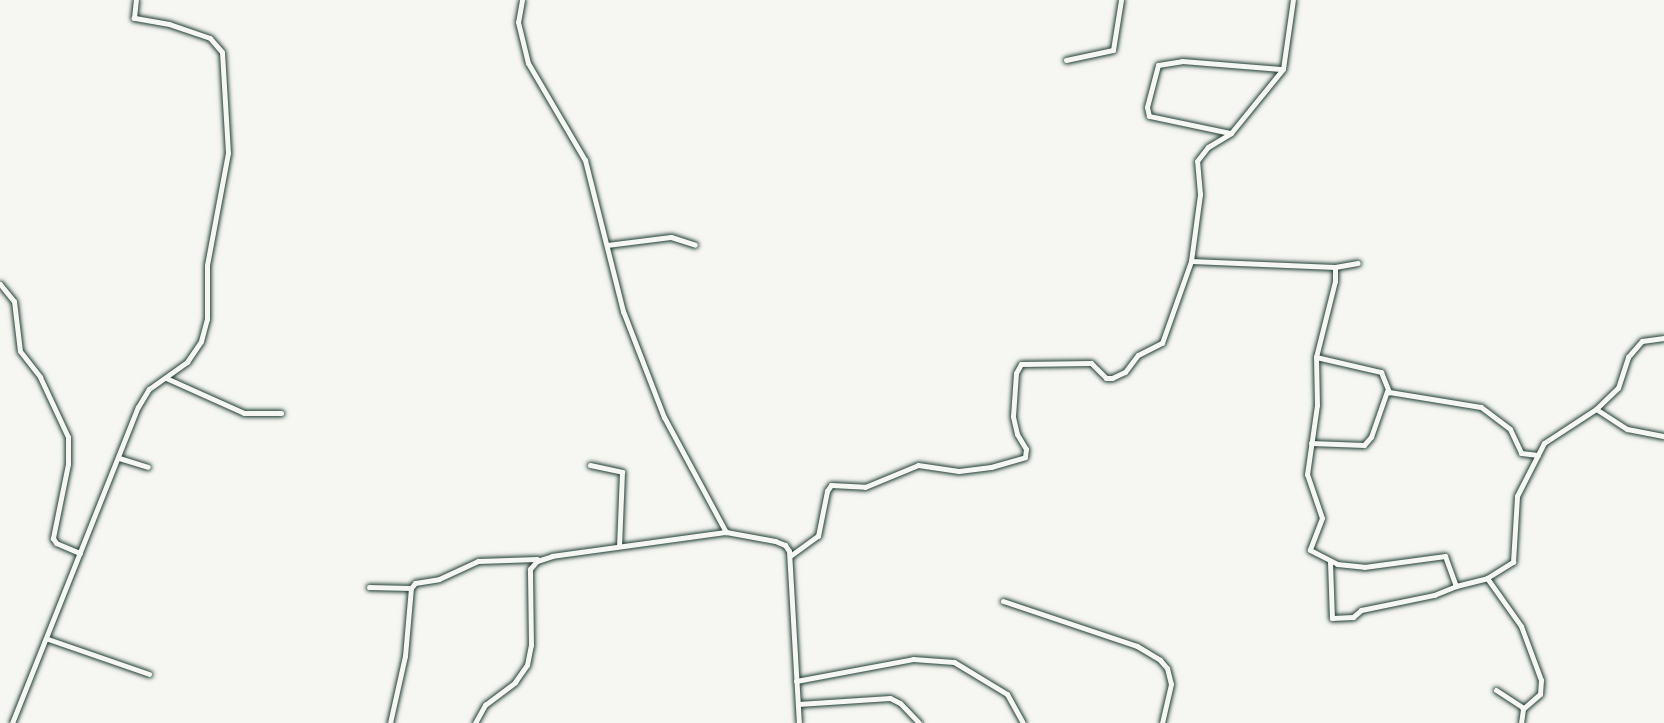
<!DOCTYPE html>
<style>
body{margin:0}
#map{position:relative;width:1664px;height:723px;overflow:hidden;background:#f6f6f2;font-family:Caveat,sans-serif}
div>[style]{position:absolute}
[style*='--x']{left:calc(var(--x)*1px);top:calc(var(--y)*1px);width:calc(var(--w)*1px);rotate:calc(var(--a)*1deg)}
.roads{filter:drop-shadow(0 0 2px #1f3d34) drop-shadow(0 0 2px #1f3d34)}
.minor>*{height:5px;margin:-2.5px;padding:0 2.5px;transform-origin:2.5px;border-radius:2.5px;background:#f6f6f2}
span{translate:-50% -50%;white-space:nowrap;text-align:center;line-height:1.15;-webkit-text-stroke:8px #f6f6f2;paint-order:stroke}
</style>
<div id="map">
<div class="roads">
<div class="minor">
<i style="--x:522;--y:0;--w:22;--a:100"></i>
<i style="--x:518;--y:22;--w:42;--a:76.3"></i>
<i style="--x:528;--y:63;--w:113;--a:59.6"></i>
<i style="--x:585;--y:160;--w:156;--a:75.9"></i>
<i style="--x:623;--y:311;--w:114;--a:68.9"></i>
<i style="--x:664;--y:417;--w:131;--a:61.7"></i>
<i style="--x:726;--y:532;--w:50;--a:10.4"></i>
<i style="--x:775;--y:541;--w:11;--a:22"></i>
<i style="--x:785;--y:545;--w:7;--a:56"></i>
<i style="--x:789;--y:551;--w:172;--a:86.7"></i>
<i style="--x:1066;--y:60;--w:48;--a:-12"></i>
<i style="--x:1113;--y:50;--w:51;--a:-80.9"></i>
<i style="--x:1230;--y:133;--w:83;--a:-168.1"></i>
<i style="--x:1149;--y:116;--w:9;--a:-103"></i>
<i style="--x:1147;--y:107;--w:43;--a:-75.3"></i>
<i style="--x:1158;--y:65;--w:24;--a:-9"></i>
<i style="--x:1182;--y:61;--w:99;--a:4.6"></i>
<i style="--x:607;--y:245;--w:64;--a:-7.1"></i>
<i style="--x:671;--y:237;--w:25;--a:18"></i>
<i style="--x:1191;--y:261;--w:144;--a:2.4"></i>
<i style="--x:1335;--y:267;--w:14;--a:90"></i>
<i style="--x:1335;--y:281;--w:78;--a:104"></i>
<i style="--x:1316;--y:357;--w:48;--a:88.8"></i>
<i style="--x:1317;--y:405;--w:70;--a:98.2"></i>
<i style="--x:1307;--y:474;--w:46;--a:71.2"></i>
<i style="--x:1322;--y:518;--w:34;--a:111"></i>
<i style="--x:1310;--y:550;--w:30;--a:27"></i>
<i style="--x:1337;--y:564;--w:27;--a:6"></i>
<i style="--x:1364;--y:567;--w:82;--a:-7.7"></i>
<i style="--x:1445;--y:556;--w:32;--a:70"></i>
<i style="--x:1456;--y:586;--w:32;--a:-14"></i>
<i style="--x:1487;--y:578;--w:31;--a:-32"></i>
<i style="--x:1513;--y:562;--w:66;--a:-86.5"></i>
<i style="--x:1517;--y:496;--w:59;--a:-63"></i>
<i style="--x:1544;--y:443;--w:62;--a:-33.2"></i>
<i style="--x:1596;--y:409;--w:30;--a:-44"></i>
<i style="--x:1618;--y:388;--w:33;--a:-72"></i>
<i style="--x:1628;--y:357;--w:21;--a:-49"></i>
<i style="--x:1642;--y:341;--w:22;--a:-8"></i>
<i style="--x:1335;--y:267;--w:23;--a:-10"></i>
<i style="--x:0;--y:284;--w:22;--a:51"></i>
<i style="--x:14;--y:301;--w:50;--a:83.2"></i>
<i style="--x:20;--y:351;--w:33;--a:52"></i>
<i style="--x:40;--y:377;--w:66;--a:65"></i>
<i style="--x:68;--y:437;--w:27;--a:90"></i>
<i style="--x:68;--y:464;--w:76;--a:101.5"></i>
<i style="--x:53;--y:538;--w:6;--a:59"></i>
<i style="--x:56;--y:543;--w:26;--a:23"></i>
<i style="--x:1316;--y:357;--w:67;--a:13"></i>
<i style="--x:1381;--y:372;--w:22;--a:68"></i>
<i style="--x:1389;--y:392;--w:93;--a:9.3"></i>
<i style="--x:1481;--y:407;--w:36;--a:37"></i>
<i style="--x:1510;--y:429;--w:26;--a:65"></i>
<i style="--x:1521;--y:453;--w:17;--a:7"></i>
<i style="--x:166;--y:378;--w:85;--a:24.2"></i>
<i style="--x:244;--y:413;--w:37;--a:0"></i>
<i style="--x:1596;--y:409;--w:37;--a:33"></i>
<i style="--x:1627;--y:429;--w:38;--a:11"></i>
<i style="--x:1311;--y:443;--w:53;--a:2.2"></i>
<i style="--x:1364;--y:445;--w:11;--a:-49"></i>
<i style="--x:1371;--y:437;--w:49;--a:-70.8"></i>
<i style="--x:119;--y:458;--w:30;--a:17"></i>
<i style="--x:590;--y:465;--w:33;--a:12"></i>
<i style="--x:622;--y:472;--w:74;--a:92.3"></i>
<i style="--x:790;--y:556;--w:34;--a:-36"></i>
<i style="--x:818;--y:536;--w:46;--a:-78.7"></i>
<i style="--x:827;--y:491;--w:7;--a:-56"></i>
<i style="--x:831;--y:485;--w:34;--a:3"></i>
<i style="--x:865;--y:487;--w:57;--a:-22.5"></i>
<i style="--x:918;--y:465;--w:41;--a:8.3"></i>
<i style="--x:959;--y:471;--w:32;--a:-7"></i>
<i style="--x:991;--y:467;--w:35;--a:-16"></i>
<i style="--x:1025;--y:457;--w:8;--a:-83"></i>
<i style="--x:1026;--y:449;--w:17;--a:-121"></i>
<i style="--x:1017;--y:434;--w:18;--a:-103"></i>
<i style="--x:1013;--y:416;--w:43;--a:-86"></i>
<i style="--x:1016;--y:373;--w:10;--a:-61"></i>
<i style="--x:1021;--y:364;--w:70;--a:-0.8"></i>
<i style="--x:1091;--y:363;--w:21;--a:45"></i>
<i style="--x:1106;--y:378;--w:6;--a:0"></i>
<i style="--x:1112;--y:378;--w:14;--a:-25"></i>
<i style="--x:1125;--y:372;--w:21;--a:-53"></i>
<i style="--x:1138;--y:355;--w:27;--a:-27"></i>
<i style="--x:1162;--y:343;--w:87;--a:-70.5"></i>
<i style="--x:1191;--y:261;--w:68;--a:-82.3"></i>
<i style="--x:1200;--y:194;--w:33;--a:-95"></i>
<i style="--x:1197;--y:161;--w:18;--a:-52"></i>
<i style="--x:1208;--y:147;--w:27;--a:-31"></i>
<i style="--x:1231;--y:133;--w:82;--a:-50.9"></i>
<i style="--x:1283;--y:69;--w:70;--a:-81.8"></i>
<i style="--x:1330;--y:562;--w:56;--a:88"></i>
<i style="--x:1332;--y:618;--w:21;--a:-3"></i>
<i style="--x:1353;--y:617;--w:11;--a:-41"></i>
<i style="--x:1361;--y:610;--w:75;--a:-11.6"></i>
<i style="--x:1434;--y:595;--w:24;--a:-22"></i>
<i style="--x:1487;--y:578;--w:59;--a:54.7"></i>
<i style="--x:1521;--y:626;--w:58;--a:69.7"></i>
<i style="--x:1541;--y:680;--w:14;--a:94"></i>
<i style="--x:1540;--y:694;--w:23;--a:139"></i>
<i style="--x:1523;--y:709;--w:14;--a:98"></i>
<i style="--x:369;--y:587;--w:42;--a:1.4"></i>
<i style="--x:1003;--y:601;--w:141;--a:18.6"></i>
<i style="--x:1137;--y:646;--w:27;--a:31"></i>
<i style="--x:1160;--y:660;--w:11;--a:49"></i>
<i style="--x:1167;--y:668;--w:16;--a:76"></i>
<i style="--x:1171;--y:684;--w:40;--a:103"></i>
<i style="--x:48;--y:639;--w:107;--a:19.1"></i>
<i style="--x:796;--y:681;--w:119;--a:-10.6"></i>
<i style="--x:913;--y:659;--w:41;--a:4.2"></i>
<i style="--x:954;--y:662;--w:62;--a:31.1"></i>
<i style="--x:1007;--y:694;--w:33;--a:61"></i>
<i style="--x:1496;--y:690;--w:33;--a:33"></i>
<i style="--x:798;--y:704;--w:92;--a:-3.7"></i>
<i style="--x:890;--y:698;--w:11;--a:27"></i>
<i style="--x:900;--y:703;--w:28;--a:46"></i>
<i style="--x:12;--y:723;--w:340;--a:-68.3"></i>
<i style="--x:138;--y:407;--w:21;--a:-59"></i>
<i style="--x:149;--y:389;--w:47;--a:-35.4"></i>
<i style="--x:187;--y:362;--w:25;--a:-56"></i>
<i style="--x:201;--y:341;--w:23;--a:-75"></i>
<i style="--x:207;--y:319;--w:54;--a:-90"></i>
<i style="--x:207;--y:265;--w:114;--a:-79.4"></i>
<i style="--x:228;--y:153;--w:101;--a:-93.4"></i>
<i style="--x:222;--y:52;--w:18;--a:-131"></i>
<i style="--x:210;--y:38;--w:43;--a:-161.1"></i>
<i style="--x:169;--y:24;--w:36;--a:-170"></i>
<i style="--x:134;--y:18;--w:18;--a:-84"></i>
<i style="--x:390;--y:723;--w:69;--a:-77.4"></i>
<i style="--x:405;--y:656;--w:68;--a:-85"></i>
<i style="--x:411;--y:588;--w:6;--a:-51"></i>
<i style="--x:415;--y:583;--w:24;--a:-9"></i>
<i style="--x:439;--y:579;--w:43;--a:-24.8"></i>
<i style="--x:478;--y:561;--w:59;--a:-1.9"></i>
<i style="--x:475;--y:723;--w:21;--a:-61"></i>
<i style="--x:485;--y:705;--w:38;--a:-37"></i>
<i style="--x:515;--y:682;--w:21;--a:-55"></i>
<i style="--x:527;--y:665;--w:20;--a:-79"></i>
<i style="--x:531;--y:645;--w:76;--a:-90.8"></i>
<i style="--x:530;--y:569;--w:11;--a:-49"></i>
<i style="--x:537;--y:561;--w:16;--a:-18"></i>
<i style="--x:552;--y:556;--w:176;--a:-7.9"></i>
</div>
</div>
</div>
